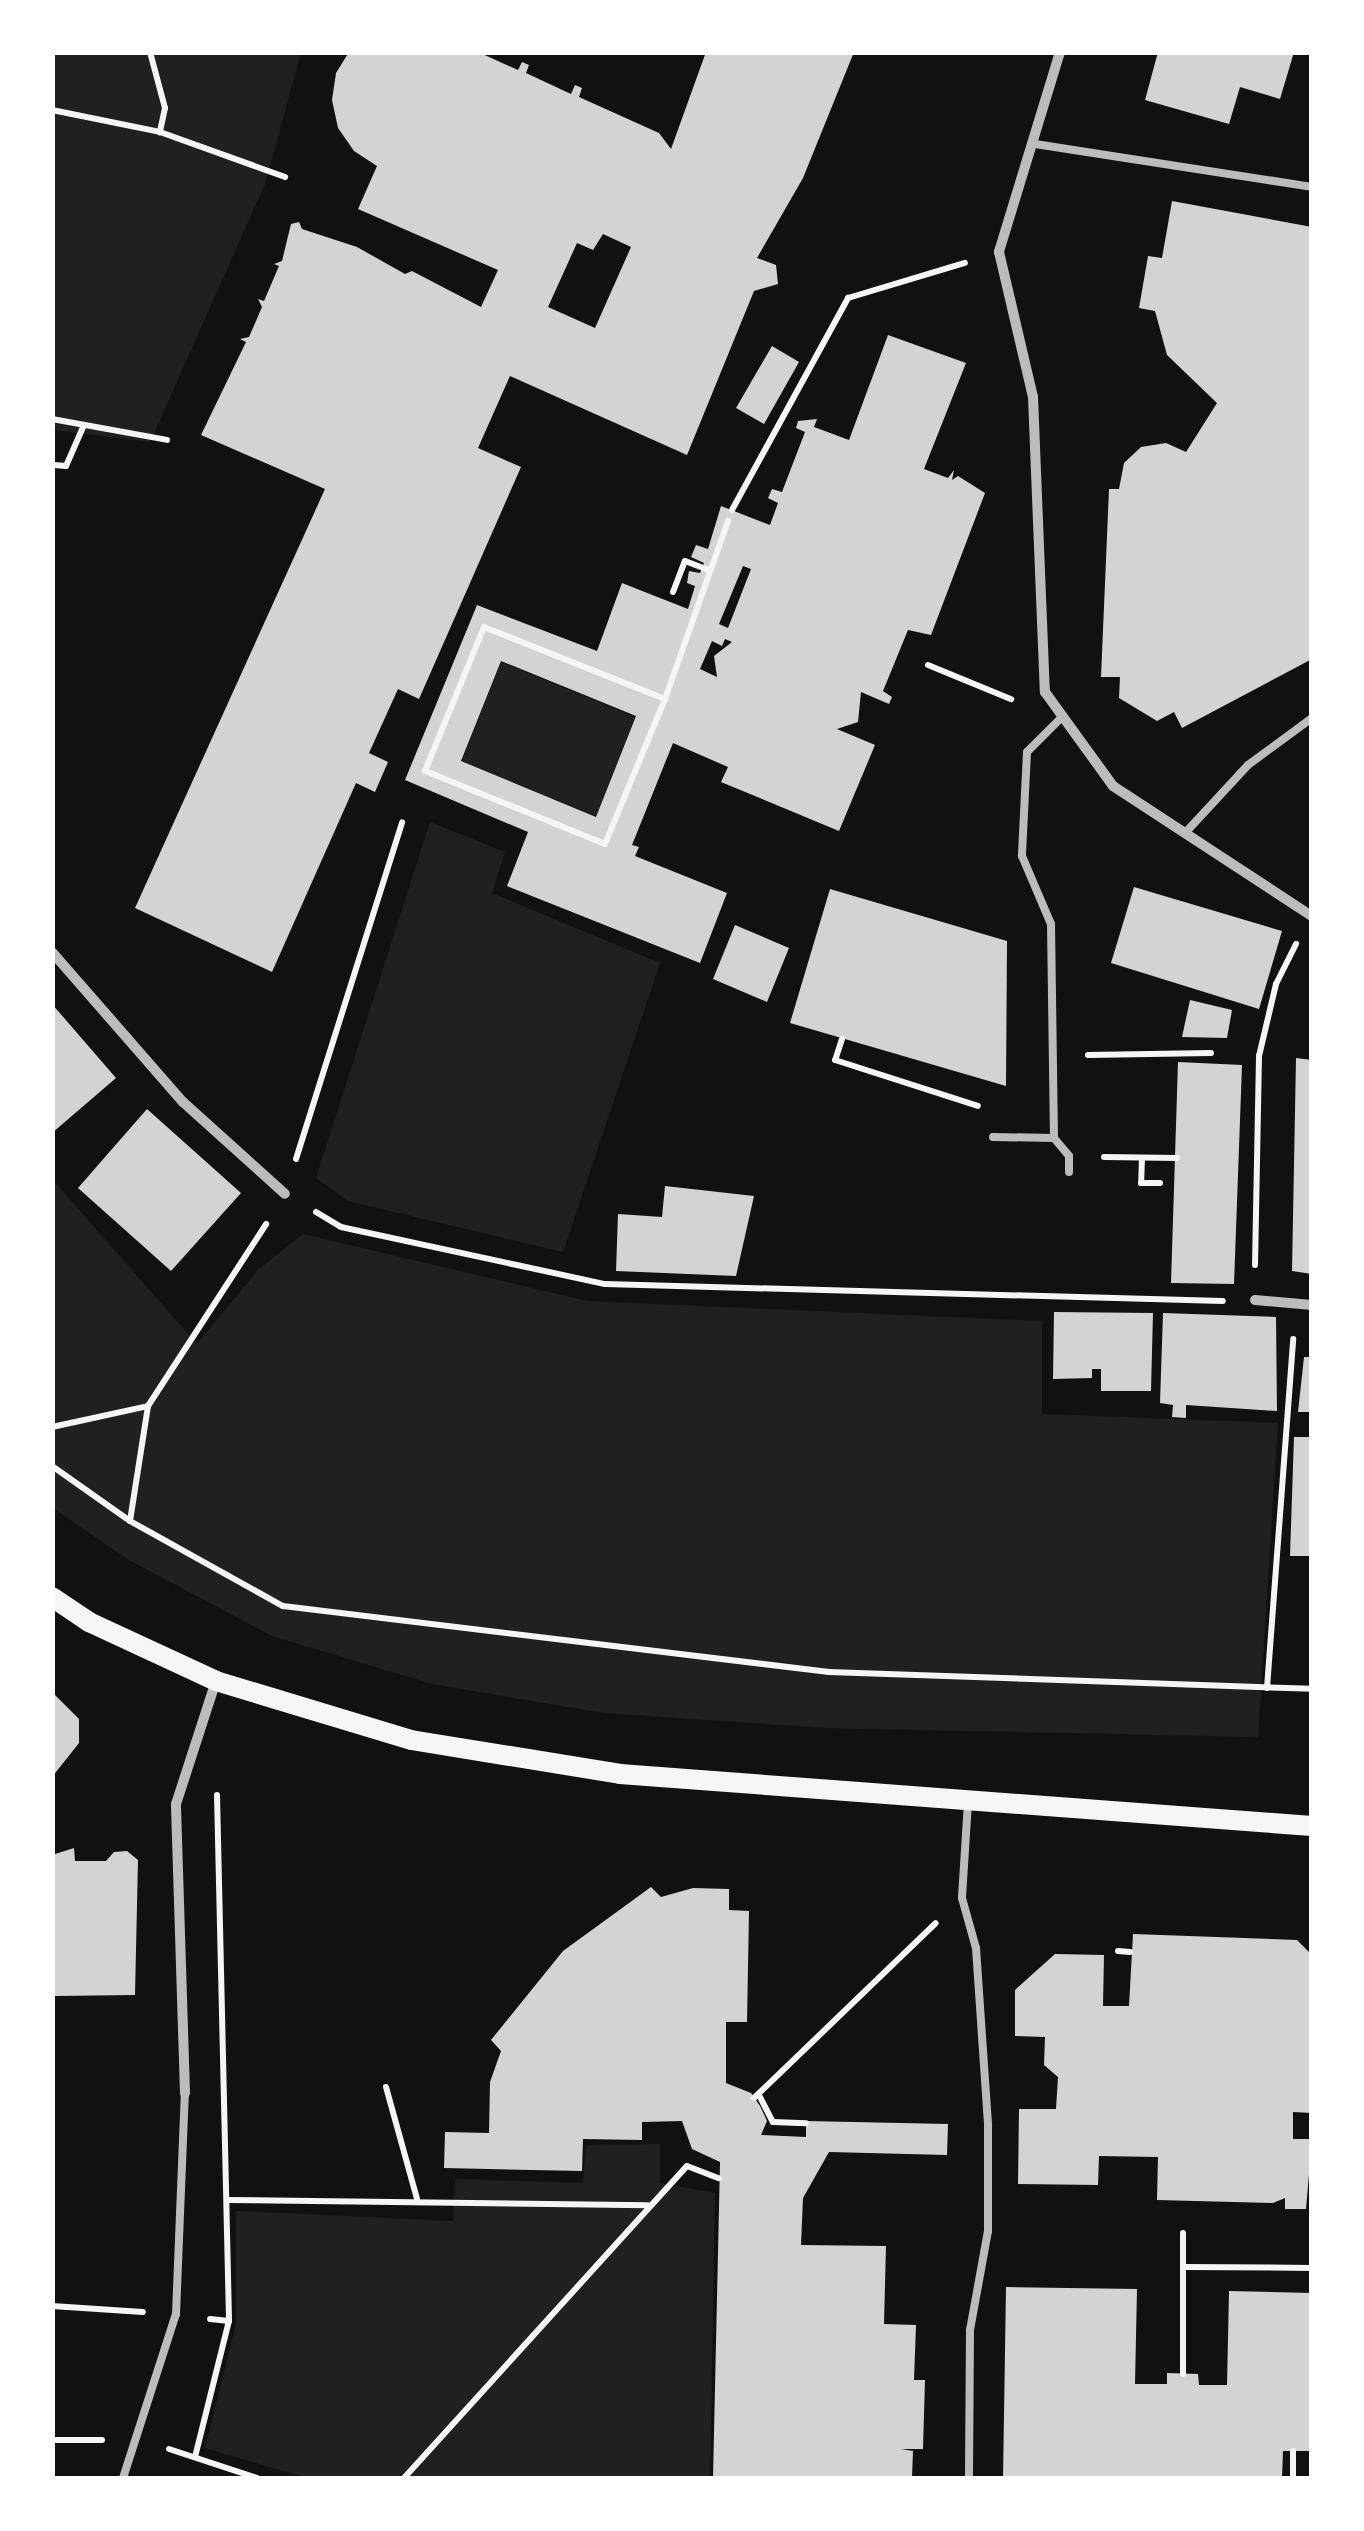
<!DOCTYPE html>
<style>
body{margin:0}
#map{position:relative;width:1364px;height:2531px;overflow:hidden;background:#111;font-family:"Titillium Web",sans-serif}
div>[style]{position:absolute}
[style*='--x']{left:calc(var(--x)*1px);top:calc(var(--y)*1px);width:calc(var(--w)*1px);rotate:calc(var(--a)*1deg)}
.green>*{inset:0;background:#202020}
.building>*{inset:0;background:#d3d3d3}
.path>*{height:6px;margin:-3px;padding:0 3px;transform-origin:3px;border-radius:3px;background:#f5f5f5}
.service>*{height:8px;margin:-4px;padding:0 4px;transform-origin:4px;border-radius:4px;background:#bcbcbc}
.minor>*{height:10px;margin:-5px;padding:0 5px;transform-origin:5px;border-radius:5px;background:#bcbcbc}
.secondary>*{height:20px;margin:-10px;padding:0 10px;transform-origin:10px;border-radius:10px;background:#f5f5f5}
span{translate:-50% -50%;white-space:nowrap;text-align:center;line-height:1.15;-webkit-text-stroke:8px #fff;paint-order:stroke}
.frame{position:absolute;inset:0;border:55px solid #fff;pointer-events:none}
</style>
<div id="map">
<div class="green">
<i style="clip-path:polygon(53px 53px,301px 53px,265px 184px,150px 442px,53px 430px)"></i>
<i style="clip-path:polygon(501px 662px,635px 717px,596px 816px,462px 761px)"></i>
<i style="clip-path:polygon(430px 822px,505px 852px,492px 893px,660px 963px,563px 1252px,348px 1201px,316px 1178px)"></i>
<i style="clip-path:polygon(52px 1179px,197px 1344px,258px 1270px,303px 1234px,587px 1301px,1042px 1321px,1042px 1414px,1278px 1423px,1258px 1737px,826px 1728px,603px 1713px,432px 1684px,272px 1636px,127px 1559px,53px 1508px)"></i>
<i style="clip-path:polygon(660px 2144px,660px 2183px,715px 2193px,710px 2478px,307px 2478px,205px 2448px,236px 2324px,236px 2211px,453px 2221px,455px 2179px,583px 2183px,586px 2145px)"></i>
</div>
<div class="building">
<i style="clip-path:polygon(evenodd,349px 52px,478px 52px,518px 70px,522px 62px,529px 65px,526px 73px,571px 94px,575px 85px,582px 88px,579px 97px,659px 133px,671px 149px,706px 52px,854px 52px,803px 178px,757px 258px,776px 265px,778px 284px,754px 291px,687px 455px,510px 376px,478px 448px,521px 467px,419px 699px,398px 689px,369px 753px,388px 762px,375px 792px,356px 783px,272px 972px,135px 908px,325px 489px,201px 435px,246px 342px,240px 339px,249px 337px,262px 307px,258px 299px,264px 301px,279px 266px,274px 264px,282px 261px,291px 224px,299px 222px,302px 229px,357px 247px,405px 274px,412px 271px,481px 307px,498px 270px,358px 209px,377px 166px,354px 151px,338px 128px,332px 100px,336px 73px,349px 52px,603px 234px,631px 247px,595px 328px,548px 307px,577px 243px,593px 250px,603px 234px)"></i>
<i style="clip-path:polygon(1158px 52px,1294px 52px,1280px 99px,1240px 87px,1229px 124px,1145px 100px)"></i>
<i style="clip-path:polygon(1172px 201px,1312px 227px,1312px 659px,1182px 728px,1174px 712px,1157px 721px,1119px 698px,1120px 677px,1101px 677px,1109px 489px,1119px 489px,1124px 463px,1141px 447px,1166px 443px,1186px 452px,1217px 403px,1167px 355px,1155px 311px,1139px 308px,1148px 256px,1162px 258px)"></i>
<i style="clip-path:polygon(evenodd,888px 335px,966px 363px,924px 469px,948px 478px,954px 470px,952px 480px,958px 476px,985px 493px,931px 635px,908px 630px,883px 691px,892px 697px,889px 704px,861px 692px,858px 722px,837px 729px,875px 745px,839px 831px,721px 782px,728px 767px,673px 743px,632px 845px,639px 847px,635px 856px,727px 893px,700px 963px,507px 886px,528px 832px,405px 780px,477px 605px,597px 651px,622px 583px,688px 609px,695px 586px,687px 583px,689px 571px,700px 573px,704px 563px,691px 557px,696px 545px,708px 549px,721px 506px,770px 525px,778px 503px,768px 498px,772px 489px,782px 492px,805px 432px,796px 428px,798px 421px,817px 419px,814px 427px,849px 440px,888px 335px,743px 566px,751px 569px,728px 628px,719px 624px,743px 566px,888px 335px,725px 639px,732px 642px,714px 656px,717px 677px,700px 669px,712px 641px,722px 646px,725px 639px,888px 335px,501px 661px,636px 716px,596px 817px,461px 761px,501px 661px)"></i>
<i style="clip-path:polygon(772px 346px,799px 362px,764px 424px,736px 408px)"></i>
<i style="clip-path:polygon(1134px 887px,1282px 931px,1259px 1009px,1111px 963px)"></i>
<i style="clip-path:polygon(830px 889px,1007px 941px,1006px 1086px,790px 1023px)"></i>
<i style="clip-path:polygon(735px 925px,789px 948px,767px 1002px,713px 979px)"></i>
<i style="clip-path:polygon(1190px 1000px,1232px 1010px,1227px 1038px,1182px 1037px)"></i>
<i style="clip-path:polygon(52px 1004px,116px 1078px,52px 1133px)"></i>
<i style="clip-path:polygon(1296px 1058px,1312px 1060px,1312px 1274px,1292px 1271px)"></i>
<i style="clip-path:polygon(1178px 1062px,1242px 1065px,1234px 1284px,1171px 1283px)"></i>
<i style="clip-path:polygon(147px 1109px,241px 1193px,171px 1271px,78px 1188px)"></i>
<i style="clip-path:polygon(665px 1186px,754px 1196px,736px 1276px,616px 1271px,618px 1214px,662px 1217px)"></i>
<i style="clip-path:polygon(1054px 1312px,1153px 1313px,1151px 1391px,1101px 1391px,1101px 1369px,1092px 1369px,1092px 1378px,1053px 1379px)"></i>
<i style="clip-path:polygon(1163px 1313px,1276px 1317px,1277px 1411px,1186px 1405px,1186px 1418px,1172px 1417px,1173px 1405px,1160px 1403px)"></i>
<i style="clip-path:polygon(1304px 1357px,1312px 1357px,1312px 1412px,1298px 1412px)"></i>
<i style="clip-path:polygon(1294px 1437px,1312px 1437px,1312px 1556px,1290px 1556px)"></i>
<i style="clip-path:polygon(52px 1692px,79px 1719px,79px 1743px,52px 1777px)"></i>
<i style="clip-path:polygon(74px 1848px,75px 1861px,106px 1861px,114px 1852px,127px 1851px,138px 1860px,135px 1995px,55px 1996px,52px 1855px)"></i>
<i style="clip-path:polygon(651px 1887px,661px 1897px,693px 1888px,729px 1889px,729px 1910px,749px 1911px,747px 2022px,726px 2022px,726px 2083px,751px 2093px,760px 2106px,767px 2121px,761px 2135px,806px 2137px,806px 2121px,948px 2124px,947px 2155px,829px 2152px,803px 2198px,801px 2245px,886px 2246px,884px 2324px,916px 2325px,914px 2380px,925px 2380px,923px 2449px,901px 2449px,913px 2451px,912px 2478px,713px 2478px,720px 2162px,692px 2149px,682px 2121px,642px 2122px,642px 2140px,583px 2139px,582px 2171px,444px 2168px,445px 2132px,489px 2133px,490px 2082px,501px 2051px,491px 2040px,563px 1951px)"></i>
<i style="clip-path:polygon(1133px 1934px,1297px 1940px,1312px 1955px,1312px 2113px,1293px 2112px,1293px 2139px,1312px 2139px,1306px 2209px,1285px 2209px,1285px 2198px,1273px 2203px,1157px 2200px,1158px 2157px,1099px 2156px,1098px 2185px,1018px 2184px,1019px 2109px,1056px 2109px,1058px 2077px,1044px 2065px,1045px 2037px,1015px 2036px,1015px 1990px,1055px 1954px,1104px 1955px,1103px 2006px,1129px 2006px)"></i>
<i style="clip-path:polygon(1006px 2287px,1137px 2289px,1135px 2384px,1167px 2384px,1167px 2373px,1198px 2374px,1199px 2385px,1227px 2385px,1229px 2291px,1312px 2293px,1312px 2451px,1283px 2451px,1282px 2478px,1003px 2478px)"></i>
</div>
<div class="path">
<i style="--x:150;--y:52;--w:58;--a:75"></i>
<i style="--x:165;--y:108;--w:25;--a:102"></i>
<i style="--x:52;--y:110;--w:110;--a:11.5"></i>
<i style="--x:160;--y:132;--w:133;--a:19.8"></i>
<i style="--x:52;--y:419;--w:117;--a:10.3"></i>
<i style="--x:54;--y:465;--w:12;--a:5"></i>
<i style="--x:66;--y:466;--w:45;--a:-66.3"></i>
<i style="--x:732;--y:510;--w:242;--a:-61.3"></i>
<i style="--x:848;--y:298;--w:122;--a:-16.7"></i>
<i style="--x:673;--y:592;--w:33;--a:-69"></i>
<i style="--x:685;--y:561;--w:26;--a:21"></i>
<i style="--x:928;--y:665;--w:90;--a:22.3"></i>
<i style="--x:665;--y:699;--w:157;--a:112.5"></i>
<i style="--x:605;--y:844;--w:194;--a:-157.9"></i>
<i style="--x:425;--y:771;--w:156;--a:-67.7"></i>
<i style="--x:484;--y:627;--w:195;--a:21.7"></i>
<i style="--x:665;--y:699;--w:189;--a:-70.5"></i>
<i style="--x:842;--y:1039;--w:22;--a:108"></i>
<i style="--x:835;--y:1060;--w:150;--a:17.8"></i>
<i style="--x:1088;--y:1055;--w:123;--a:-0.9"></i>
<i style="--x:1104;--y:1157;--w:73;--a:0.8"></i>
<i style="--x:1142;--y:1158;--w:25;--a:92"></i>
<i style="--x:1141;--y:1183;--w:19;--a:0"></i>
<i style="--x:296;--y:1159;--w:353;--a:-72.5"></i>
<i style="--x:316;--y:1212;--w:29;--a:31"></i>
<i style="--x:341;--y:1227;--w:270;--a:12.2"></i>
<i style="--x:605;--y:1284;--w:618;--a:1.58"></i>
<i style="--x:1255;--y:1265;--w:209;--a:-88.9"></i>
<i style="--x:1259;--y:1056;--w:74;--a:-76.7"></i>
<i style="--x:1276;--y:984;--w:45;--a:-63.4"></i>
<i style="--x:52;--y:1427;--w:98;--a:-12.3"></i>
<i style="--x:52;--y:1466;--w:95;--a:35.2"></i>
<i style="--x:130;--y:1521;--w:175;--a:29.1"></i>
<i style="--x:283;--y:1606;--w:550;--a:6.89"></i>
<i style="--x:829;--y:1672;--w:483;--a:2"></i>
<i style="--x:130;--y:1521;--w:116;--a:-81.1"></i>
<i style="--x:148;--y:1406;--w:217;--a:-57"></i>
<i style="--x:1267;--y:1688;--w:350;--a:-85.7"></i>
<i style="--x:217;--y:1795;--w:526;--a:88.69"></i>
<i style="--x:1118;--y:1951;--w:12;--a:5"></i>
<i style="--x:386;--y:2087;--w:116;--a:74.5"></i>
<i style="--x:759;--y:2095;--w:30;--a:63"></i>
<i style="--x:773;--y:2122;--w:33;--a:2"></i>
<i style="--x:754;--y:2098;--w:252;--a:-43.9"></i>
<i style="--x:228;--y:2200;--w:420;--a:0.7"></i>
<i style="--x:1183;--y:2267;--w:129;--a:0.4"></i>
<i style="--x:52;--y:2306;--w:91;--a:3.8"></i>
<i style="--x:1183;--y:2374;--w:141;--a:-90"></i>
<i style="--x:52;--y:2440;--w:50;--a:0"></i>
<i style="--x:169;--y:2449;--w:93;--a:18.2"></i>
<i style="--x:195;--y:2457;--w:140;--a:-76"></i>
<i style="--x:229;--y:2321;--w:19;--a:-174"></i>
<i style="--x:404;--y:2478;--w:421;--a:-47.8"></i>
<i style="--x:687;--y:2166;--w:34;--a:21"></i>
<i style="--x:1293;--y:2478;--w:27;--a:-90"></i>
</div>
<div class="service">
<i style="--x:1035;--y:144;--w:280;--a:8.8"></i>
<i style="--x:1062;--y:717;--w:49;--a:135"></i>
<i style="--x:1027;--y:752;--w:104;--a:92.8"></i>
<i style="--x:1022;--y:856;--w:74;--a:66.9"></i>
<i style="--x:1051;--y:924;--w:214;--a:89.2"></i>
<i style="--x:1054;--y:1138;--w:23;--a:50"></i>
<i style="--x:1069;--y:1156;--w:16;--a:90"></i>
<i style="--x:1186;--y:832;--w:91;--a:-47.2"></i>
<i style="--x:1248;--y:765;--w:79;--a:-36.3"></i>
<i style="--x:993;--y:1137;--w:61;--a:0.9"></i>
<i style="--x:968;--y:1802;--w:96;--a:93.6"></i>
<i style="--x:962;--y:1898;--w:52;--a:74.4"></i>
<i style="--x:976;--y:1948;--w:178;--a:86.1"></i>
<i style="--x:988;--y:2126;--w:105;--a:90"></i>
<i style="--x:988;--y:2231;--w:101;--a:100.3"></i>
<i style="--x:970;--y:2330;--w:148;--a:90.4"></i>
<i style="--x:123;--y:2478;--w:172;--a:-72.1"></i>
<i style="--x:176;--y:2314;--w:221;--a:-87.7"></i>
</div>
<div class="minor">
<i style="--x:1060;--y:52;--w:209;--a:107"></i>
<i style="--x:999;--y:252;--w:149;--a:76.8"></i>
<i style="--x:1033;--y:397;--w:295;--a:87.7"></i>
<i style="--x:1045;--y:692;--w:116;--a:54.1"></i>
<i style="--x:1113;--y:786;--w:238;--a:33.2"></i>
<i style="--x:52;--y:952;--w:199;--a:48.9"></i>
<i style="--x:183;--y:1102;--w:137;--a:42"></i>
<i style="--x:1255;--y:1300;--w:57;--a:5"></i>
<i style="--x:185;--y:2093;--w:289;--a:-91.8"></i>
<i style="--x:176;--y:1804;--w:129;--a:-72"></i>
</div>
<div class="secondary">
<i style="--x:52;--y:1597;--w:45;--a:34"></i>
<i style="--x:89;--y:1622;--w:140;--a:24.9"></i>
<i style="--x:216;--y:1681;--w:204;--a:16.8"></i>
<i style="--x:411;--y:1740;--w:212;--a:9.2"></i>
<i style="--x:620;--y:1774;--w:694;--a:4.3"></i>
</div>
<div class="frame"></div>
</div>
